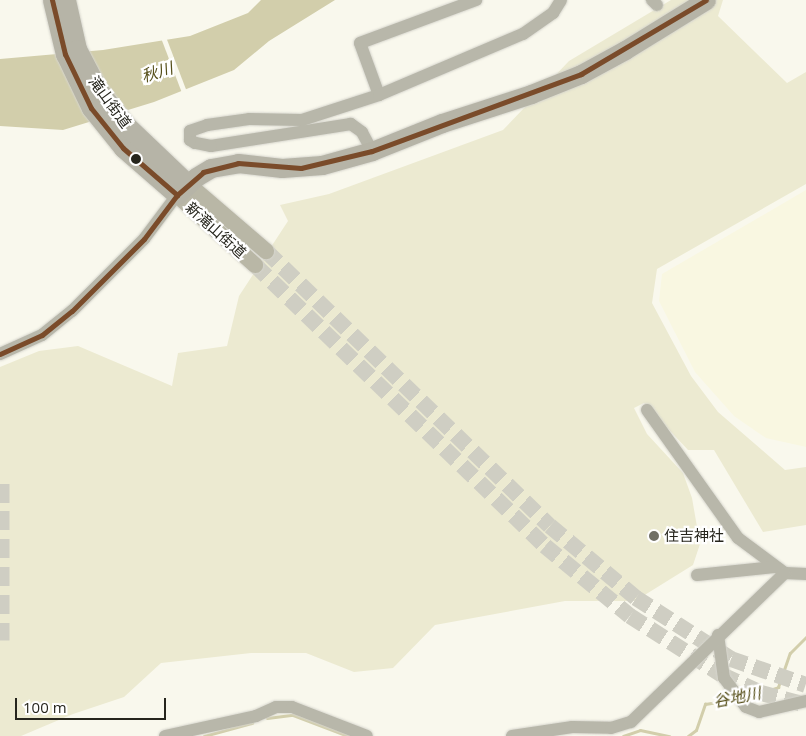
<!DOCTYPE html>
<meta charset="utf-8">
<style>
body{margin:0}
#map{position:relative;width:806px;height:736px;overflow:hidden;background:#f9f8ed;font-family:"Open Sans","Noto Sans JP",sans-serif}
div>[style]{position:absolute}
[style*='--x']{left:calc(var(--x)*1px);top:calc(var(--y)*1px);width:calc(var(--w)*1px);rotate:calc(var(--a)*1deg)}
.built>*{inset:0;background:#f9f7e1}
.green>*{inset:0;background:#ecead1}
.water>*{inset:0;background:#d2ceab}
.pier>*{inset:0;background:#f9f8ed}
.stream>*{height:3px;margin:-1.5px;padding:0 1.5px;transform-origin:1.5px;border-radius:1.5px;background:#d2ceab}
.major-tunnel>*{height:16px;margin-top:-8px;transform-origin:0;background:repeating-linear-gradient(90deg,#cfcec3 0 16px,transparent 0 24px)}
.highway-tunnel>*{height:19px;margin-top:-9.5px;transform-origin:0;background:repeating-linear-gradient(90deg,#cfcec3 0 19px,transparent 0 28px)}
.roads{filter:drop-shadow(0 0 1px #d6d5cd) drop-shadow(0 0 1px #d6d5cd)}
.minor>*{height:12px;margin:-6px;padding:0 6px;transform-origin:6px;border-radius:6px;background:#b8b7aa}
.major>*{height:16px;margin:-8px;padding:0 8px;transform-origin:8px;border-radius:8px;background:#b9b7a6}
.highway>*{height:19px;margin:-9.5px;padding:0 9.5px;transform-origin:9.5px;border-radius:9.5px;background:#b6b4a7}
.bus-1>*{height:5px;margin:-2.5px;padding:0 2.5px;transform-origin:2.5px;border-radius:2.5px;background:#7a4b2a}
.dots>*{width:14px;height:14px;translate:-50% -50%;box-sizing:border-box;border:2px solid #fff;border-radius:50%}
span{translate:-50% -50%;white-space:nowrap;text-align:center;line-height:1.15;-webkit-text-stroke:4.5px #fff;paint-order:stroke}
.street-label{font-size:15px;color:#26251d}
.poi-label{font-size:15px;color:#26251d}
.left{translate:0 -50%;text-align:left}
.water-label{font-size:16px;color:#554e18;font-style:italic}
.scale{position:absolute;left:15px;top:698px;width:151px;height:22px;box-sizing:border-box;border:2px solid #26251d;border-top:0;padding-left:6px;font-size:15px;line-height:18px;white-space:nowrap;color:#26251d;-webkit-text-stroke:4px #fff;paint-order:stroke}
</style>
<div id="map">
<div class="built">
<i style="clip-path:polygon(806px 190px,806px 447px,766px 438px,734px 416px,695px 372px,659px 301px,662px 274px)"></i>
</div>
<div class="green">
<i style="clip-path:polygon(671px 0,723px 0,718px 16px,787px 83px,806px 72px,806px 184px,657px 269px,652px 303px,691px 376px,718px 412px,785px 470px,806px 467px,806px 525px,763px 532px,714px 450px,688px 450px,644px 403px,634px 408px,647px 434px,683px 473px,692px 498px,700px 544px,693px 565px,635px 601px,565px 601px,435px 625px,393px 668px,354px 672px,306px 653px,251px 653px,161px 663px,124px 697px,73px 714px,21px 736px,0 736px,0 367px,39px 351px,78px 346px,172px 386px,178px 353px,227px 346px,239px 296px,288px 221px,280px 205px,329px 194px,503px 130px,569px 61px)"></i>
</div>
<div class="water">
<i style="clip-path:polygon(261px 0,335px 0,269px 41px,234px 70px,154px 102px,63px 130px,0 126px,0 59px,103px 50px,190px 36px,248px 13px)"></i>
</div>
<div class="pier">
<i style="clip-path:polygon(166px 37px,187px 92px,182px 93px,161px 38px)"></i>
</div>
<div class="stream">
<i style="--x:743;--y:698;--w:37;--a:-17"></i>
<i style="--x:778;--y:687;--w:36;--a:-71"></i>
<i style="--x:790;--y:653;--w:23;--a:-45"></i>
<i style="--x:267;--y:718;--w:26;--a:-7"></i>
<i style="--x:293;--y:715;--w:59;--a:20.9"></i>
<i style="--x:204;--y:736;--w:50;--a:-15.2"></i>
<i style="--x:623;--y:736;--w:18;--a:-19"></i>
<i style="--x:640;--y:730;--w:30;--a:12"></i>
<i style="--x:688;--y:736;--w:10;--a:-37"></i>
<i style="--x:696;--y:730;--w:28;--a:-71"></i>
<i style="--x:705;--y:704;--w:30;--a:-9"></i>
</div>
<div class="major-tunnel">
<i style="--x:266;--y:251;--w:395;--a:44.1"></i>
<i style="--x:550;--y:526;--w:112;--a:39.9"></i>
<i style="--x:636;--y:598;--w:113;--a:32.7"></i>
<i style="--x:731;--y:659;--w:79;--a:19.1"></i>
<i style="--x:255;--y:265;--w:404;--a:44.1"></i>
<i style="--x:545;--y:546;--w:110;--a:39.5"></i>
<i style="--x:630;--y:616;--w:109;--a:32.7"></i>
<i style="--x:722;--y:675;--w:43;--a:24.8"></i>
<i style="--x:761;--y:693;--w:47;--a:14.9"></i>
</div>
<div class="highway-tunnel">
<i style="--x:0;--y:483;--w:157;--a:90"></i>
</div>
<div class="roads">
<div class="minor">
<i style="--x:652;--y:0;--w:7;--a:45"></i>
<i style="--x:379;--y:95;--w:55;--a:-110.1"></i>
<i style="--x:360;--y:43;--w:124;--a:-20.3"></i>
<i style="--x:372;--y:151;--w:21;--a:-118"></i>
<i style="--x:362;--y:132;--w:14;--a:-144"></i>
<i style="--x:351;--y:124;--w:142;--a:171.1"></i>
<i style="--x:211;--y:146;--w:16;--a:-169"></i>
<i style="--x:195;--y:143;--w:6;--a:-149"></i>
<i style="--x:190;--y:140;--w:9;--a:-90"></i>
<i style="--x:190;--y:131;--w:18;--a:-19"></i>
<i style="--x:207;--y:125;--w:42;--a:-8.1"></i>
<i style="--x:249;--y:119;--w:53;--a:1.1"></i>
<i style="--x:302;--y:120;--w:81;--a:-18"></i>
<i style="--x:379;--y:95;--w:156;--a:-23"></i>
<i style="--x:523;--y:34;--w:37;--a:-35"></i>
<i style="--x:553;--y:13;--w:15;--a:-58"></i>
<i style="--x:0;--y:354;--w:46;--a:-24.3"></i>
<i style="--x:42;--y:335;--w:38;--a:-39"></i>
<i style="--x:72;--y:311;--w:102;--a:-45"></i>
<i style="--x:144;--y:239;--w:55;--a:-53.1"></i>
<i style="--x:647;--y:410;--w:157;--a:54.6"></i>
<i style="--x:738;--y:538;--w:59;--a:36.7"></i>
<i style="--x:785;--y:573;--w:21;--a:3"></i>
<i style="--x:697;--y:575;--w:78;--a:-5.9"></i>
<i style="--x:718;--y:635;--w:43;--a:82.1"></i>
<i style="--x:724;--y:678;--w:36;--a:53"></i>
<i style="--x:746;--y:707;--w:14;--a:21"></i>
<i style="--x:759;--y:712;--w:48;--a:-13.2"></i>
<i style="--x:165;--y:736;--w:93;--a:-12.4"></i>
<i style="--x:256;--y:716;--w:22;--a:-24"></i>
<i style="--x:276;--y:707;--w:16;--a:0"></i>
<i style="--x:292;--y:707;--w:80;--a:21.1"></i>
<i style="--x:512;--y:736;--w:61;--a:-8.5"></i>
<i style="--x:572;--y:727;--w:39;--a:1"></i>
<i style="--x:611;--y:728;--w:21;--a:-17"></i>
<i style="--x:631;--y:722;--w:214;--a:-44.1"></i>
</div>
<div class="major">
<i style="--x:188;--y:184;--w:103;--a:40.7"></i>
<i style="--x:177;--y:195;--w:105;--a:41.9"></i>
</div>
<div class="highway">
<i style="--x:52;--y:0;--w:56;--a:76.5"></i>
<i style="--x:65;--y:54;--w:60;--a:64.3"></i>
<i style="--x:91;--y:108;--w:51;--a:51.3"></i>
<i style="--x:123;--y:148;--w:72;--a:41"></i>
<i style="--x:177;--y:195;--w:26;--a:-43"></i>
<i style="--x:196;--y:177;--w:17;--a:-31"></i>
<i style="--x:211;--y:168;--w:27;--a:-10"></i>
<i style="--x:238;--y:163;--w:44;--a:6.5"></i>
<i style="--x:282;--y:168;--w:40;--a:-4.3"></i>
<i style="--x:322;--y:165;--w:52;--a:-15.6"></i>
<i style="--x:372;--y:151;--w:75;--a:-21.8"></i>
<i style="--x:442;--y:123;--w:94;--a:-18"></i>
<i style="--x:531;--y:94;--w:54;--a:-21.8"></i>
<i style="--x:581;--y:74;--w:50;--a:-28.6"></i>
<i style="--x:625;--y:50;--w:95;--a:-31.7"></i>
<i style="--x:66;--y:0;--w:50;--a:77.3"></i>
<i style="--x:77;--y:49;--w:45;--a:62.3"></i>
<i style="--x:98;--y:89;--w:44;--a:52.4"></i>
<i style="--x:125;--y:124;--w:87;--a:43.6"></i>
</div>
</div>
<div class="bus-1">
<i style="--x:52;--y:0;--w:56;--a:76.5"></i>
<i style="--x:65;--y:54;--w:60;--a:64.3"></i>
<i style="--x:91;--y:108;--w:51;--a:51.3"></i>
<i style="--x:123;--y:148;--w:72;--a:41"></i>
<i style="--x:0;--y:354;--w:46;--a:-24.3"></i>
<i style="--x:42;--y:335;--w:38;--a:-39"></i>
<i style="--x:72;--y:311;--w:102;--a:-45"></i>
<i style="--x:144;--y:239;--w:55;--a:-53.1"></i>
<i style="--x:177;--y:195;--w:35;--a:-41"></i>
<i style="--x:203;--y:172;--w:36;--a:-14"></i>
<i style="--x:238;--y:163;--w:63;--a:4.5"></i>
<i style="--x:301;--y:168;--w:73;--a:-13.5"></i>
<i style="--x:372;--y:151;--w:223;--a:-20.2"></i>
<i style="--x:581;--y:74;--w:145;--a:-30.6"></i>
</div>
<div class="dots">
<i style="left:136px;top:159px;background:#26251d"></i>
<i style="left:654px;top:536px;background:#706f66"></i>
</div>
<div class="street-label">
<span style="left:110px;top:102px;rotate:54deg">滝山街道</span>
<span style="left:216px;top:230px;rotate:42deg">新滝山街道</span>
</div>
<div class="poi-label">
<span class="left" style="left:664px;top:536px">住吉神社</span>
</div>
<div class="water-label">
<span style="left:157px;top:72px;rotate:-17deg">秋川</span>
<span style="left:737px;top:697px;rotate:-11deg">谷地川</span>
</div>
<div class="scale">100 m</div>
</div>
